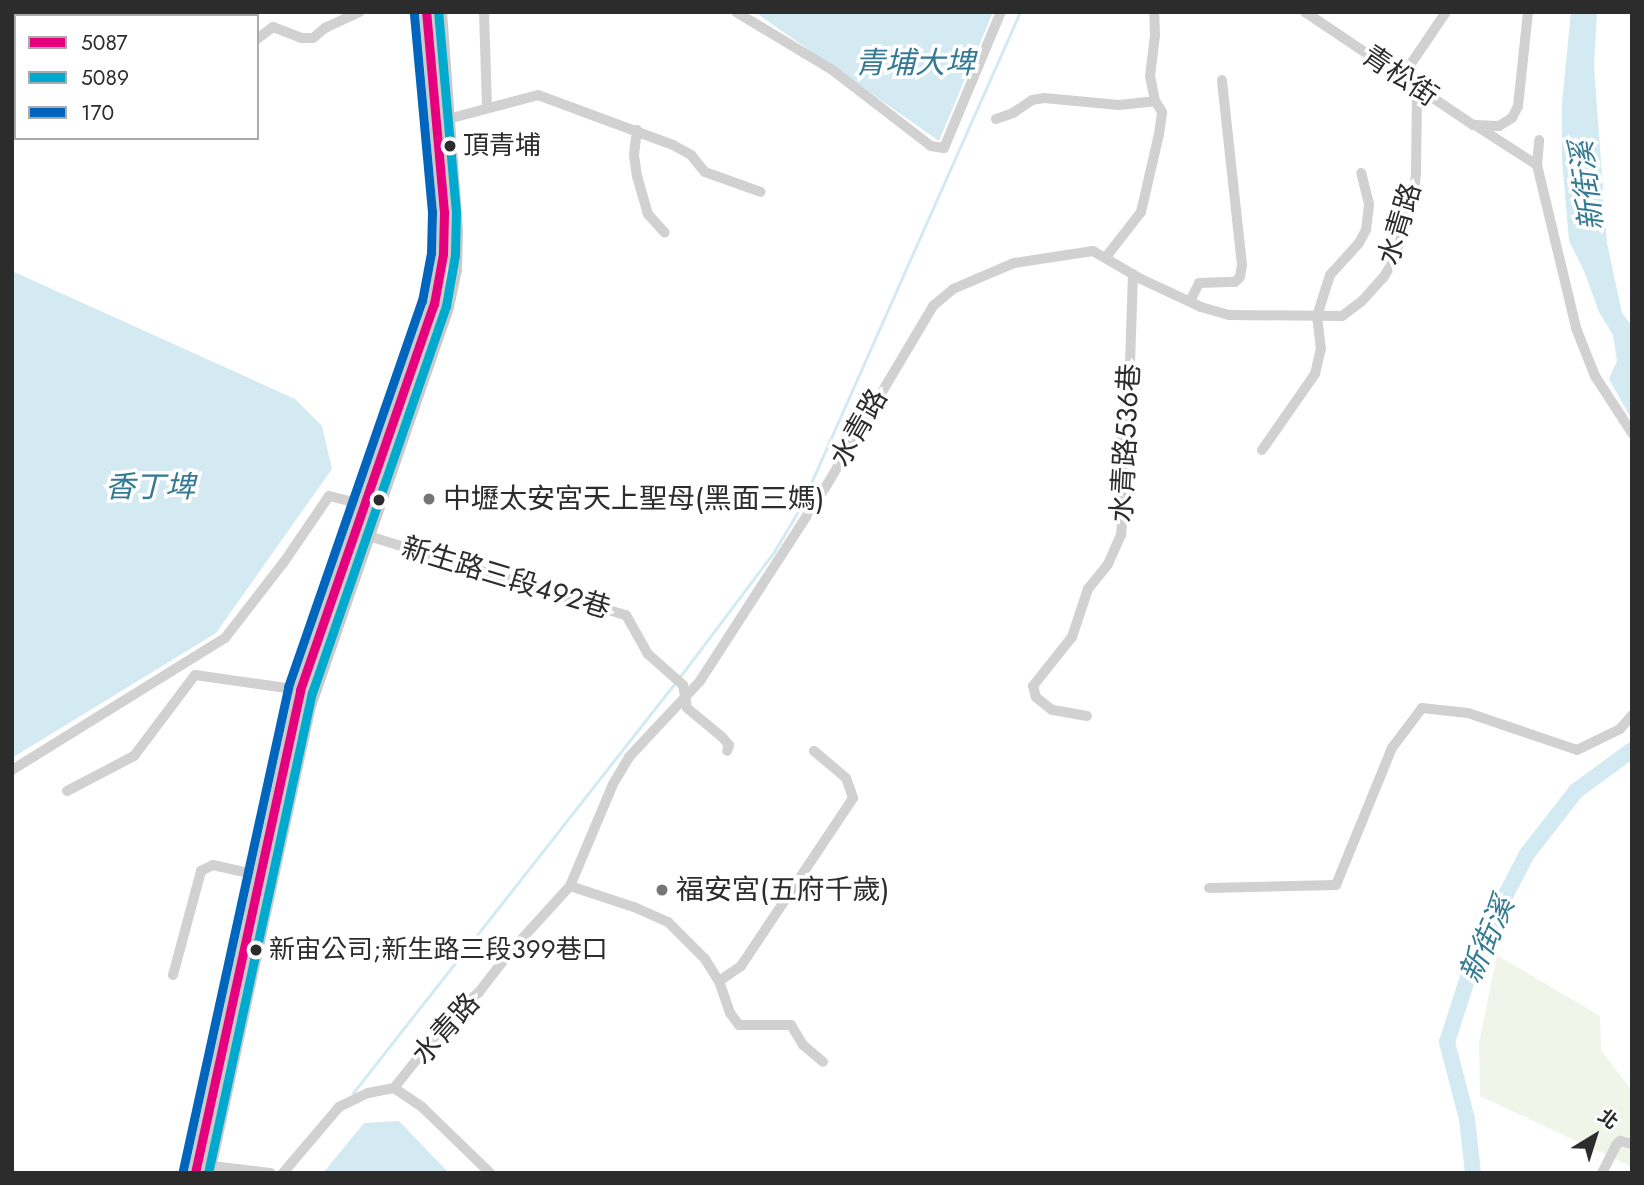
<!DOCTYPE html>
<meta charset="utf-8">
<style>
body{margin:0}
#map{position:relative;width:1644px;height:1185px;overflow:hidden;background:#fff;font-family:Jost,"Noto Sans TC",sans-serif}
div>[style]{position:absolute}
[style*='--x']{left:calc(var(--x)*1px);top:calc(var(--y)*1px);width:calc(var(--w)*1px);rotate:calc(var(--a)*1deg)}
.green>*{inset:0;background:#f0f4e9}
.water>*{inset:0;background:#d4eaf2}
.stream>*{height:2.5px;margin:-1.25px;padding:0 1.25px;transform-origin:1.25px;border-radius:1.25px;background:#d4eaf2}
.river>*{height:16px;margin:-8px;padding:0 8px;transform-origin:8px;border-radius:8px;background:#d4eaf2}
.street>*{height:10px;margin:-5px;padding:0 5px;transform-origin:5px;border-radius:5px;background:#d1d1d1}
.secondary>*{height:14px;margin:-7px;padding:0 7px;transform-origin:7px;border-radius:7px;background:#cacaca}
.bus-1>*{height:9px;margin:-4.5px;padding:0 4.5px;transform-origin:4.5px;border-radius:4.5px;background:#e5007d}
.bus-2>*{height:9px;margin:-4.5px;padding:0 4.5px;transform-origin:4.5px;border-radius:4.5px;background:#00a9ce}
.bus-3>*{height:9px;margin:-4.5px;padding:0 4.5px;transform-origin:4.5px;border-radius:4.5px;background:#0065bd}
.dots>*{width:19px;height:19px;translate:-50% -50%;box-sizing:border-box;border:4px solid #fff;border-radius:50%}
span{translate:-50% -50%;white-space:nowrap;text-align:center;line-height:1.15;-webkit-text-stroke:7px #fff;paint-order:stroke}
.bus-label{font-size:26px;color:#2c2c2c}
.left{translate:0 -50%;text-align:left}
.street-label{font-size:28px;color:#2c2c2c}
.poi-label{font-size:28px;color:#2c2c2c}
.water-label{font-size:30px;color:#347a93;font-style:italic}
.frame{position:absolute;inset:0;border:14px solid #2c2c2c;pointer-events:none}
.legend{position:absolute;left:14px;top:14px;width:245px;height:126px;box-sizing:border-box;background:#fff;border:2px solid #ababab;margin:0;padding:9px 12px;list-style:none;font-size:21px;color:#2c2c2c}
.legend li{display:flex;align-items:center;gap:14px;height:35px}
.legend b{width:35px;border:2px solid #ababab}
.north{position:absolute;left:1560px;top:1101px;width:70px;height:70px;-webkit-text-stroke:5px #fff;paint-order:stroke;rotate:38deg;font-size:19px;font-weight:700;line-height:28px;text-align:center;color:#2c2c2c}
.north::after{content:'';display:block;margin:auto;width:24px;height:32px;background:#2c2c2c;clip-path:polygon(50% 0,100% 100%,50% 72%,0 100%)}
</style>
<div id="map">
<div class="green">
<i style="clip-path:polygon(1497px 955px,1600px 1016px,1601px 1050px,1632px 1091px,1632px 1167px,1480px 1096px,1479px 1043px)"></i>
</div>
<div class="water">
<i style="clip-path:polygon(755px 12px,993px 12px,939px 141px)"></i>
<i style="clip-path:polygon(1571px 12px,1597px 12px,1594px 66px,1607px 243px,1622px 313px,1632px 326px,1632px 420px,1609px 379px,1617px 361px,1613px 335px,1599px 312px,1584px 271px,1569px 241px,1562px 160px,1562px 103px)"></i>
<i style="clip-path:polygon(12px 271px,295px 399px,322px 426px,332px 469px,216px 633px,12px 758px)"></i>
<i style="clip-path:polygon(399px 1121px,449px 1173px,323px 1173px,364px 1123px)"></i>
</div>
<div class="stream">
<i style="--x:679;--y:678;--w:158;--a:-53"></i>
<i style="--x:774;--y:552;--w:51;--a:-59.4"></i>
<i style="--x:800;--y:508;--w:543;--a:-66.08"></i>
<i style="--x:353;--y:1093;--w:521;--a:-51.86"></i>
</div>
<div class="river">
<i style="--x:1473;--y:1173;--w:54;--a:-96.3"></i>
<i style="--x:1467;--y:1119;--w:80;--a:-104.6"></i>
<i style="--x:1447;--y:1042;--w:95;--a:-72.1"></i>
<i style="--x:1476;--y:952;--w:110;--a:-62.5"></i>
<i style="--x:1527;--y:854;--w:80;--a:-52.1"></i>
<i style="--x:1576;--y:791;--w:69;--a:-36.2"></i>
</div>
<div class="street">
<i style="--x:484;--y:12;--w:96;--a:88.2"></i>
<i style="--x:736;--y:12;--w:111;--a:31"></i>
<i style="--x:831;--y:69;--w:126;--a:37.6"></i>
<i style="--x:931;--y:146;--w:13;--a:9"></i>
<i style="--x:944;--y:148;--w:147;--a:-67.3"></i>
<i style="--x:1305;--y:12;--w:202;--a:33.9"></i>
<i style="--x:1473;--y:125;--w:26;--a:2"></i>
<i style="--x:1499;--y:126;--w:15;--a:-32"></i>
<i style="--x:1512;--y:118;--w:13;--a:-63"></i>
<i style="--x:1518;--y:106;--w:95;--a:-83.9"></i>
<i style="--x:257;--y:39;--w:20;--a:-37"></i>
<i style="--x:273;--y:27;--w:30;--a:21"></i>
<i style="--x:301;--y:38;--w:12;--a:0"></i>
<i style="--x:313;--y:38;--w:16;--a:-40"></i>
<i style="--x:325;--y:28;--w:38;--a:-25"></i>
<i style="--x:1402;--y:77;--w:78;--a:-55.9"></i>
<i style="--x:448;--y:119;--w:93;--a:-14.9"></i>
<i style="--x:538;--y:95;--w:144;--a:20.3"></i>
<i style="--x:673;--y:145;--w:21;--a:29"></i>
<i style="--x:691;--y:155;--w:22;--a:51"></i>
<i style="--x:705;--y:172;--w:59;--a:19.7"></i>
<i style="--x:996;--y:119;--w:18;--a:-19"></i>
<i style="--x:1013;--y:113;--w:23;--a:-34"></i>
<i style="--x:1032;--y:100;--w:12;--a:-9"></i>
<i style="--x:1044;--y:98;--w:75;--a:5.3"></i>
<i style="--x:1119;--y:105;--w:36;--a:-6"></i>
<i style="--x:1475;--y:125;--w:74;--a:32.8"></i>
<i style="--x:1537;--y:165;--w:25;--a:-85"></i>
<i style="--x:637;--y:130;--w:25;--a:97"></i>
<i style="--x:634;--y:155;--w:21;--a:82"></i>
<i style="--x:637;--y:176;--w:40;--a:74"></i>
<i style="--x:648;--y:214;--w:25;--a:48"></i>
<i style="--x:1537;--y:165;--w:168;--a:76.5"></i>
<i style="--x:1576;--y:328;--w:52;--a:68.4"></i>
<i style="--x:1595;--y:376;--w:68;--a:57"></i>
<i style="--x:1106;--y:257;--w:57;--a:-52.1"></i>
<i style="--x:1141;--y:212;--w:80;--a:-77"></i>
<i style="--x:1159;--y:134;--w:22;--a:-82"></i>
<i style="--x:1162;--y:112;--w:13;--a:-122"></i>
<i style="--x:1155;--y:101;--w:25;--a:-101"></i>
<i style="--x:1150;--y:76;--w:41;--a:-83"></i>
<i style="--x:1155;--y:35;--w:23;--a:-92"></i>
<i style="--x:1190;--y:301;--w:20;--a:-63"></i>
<i style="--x:1199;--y:283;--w:36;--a:-2"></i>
<i style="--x:1235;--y:282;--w:7;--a:-45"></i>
<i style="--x:1240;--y:277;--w:12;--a:-81"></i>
<i style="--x:1242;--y:265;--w:186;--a:-96.2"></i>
<i style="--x:1262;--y:450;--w:93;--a:-55.1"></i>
<i style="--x:1315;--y:374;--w:26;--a:-77"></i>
<i style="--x:1321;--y:349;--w:33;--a:-97"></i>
<i style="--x:1317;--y:316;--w:43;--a:-72.4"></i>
<i style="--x:1330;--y:275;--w:43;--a:-47.8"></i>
<i style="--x:1359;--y:243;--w:15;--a:-62"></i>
<i style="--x:1366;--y:230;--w:26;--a:-83"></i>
<i style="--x:1369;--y:204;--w:32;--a:-104"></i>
<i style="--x:362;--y:534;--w:276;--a:17.1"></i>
<i style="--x:626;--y:615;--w:45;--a:60.6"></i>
<i style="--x:648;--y:654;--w:47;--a:41.5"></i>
<i style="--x:683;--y:685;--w:23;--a:80"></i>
<i style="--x:687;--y:708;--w:45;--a:39.6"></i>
<i style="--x:722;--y:737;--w:11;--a:49"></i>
<i style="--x:729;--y:745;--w:6;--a:108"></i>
<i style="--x:1087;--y:716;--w:36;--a:-170"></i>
<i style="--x:1052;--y:710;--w:21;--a:-141"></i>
<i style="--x:1036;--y:697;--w:11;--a:-105"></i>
<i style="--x:1033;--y:686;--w:63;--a:-51.5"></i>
<i style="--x:1072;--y:637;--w:51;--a:-71.6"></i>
<i style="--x:1088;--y:589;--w:32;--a:-51"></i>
<i style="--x:1108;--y:564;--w:32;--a:-66"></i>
<i style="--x:1121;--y:535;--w:46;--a:-85"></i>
<i style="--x:1125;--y:489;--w:34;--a:-98"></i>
<i style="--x:1120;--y:455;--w:92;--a:-83.7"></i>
<i style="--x:1130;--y:364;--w:90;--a:-88.1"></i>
<i style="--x:12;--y:770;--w:251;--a:-31.8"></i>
<i style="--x:225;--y:638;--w:96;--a:-52.2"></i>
<i style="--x:284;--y:562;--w:80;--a:-55.7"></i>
<i style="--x:329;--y:496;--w:37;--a:14"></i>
<i style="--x:67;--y:791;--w:76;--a:-27.6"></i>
<i style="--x:134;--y:756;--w:101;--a:-53"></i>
<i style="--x:195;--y:675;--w:106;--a:8.1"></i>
<i style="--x:570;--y:886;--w:67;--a:18.2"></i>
<i style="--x:634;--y:907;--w:37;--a:24"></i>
<i style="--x:668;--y:922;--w:52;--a:45"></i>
<i style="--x:705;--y:959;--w:26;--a:58"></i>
<i style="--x:719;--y:981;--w:34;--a:71"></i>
<i style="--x:730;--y:1013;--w:15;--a:53"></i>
<i style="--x:739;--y:1025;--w:52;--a:0"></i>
<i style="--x:791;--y:1025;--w:23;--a:59"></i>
<i style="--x:803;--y:1045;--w:26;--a:40"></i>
<i style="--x:1209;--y:888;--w:127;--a:-1.4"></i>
<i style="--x:1336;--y:885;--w:148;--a:-67.8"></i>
<i style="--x:1392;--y:748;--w:50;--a:-53.1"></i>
<i style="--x:1422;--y:708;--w:46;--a:6.2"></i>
<i style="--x:1468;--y:713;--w:115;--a:18.7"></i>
<i style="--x:1577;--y:750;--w:48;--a:-26"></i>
<i style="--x:1620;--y:729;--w:18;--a:-49"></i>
<i style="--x:173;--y:975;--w:108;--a:-74.9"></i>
<i style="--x:201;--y:871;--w:13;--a:-27"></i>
<i style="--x:213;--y:865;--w:46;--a:12.5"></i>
<i style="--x:719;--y:981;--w:27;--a:-34"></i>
<i style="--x:741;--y:966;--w:202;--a:-56.3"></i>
<i style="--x:853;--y:798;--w:21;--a:-109"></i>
<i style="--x:846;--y:778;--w:42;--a:-139.8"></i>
<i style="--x:394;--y:1088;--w:34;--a:34"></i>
<i style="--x:422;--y:1107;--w:95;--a:44.1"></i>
<i style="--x:204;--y:1165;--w:67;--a:6.8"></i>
<i style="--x:283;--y:1173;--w:87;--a:-49.7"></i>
<i style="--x:339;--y:1107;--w:32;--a:-26"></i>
<i style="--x:368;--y:1093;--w:26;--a:-11"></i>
<i style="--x:394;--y:1088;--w:95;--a:-51.4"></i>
<i style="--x:453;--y:1014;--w:34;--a:-40"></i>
<i style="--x:479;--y:992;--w:51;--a:-52.2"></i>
<i style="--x:510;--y:952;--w:89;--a:-47.7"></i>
<i style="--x:570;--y:886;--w:111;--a:-67.1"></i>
<i style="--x:613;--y:784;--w:31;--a:-59"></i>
<i style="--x:629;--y:757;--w:104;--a:-46.9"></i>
<i style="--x:700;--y:681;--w:230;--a:-57.1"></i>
<i style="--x:825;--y:488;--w:212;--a:-59.3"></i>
<i style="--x:933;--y:306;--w:26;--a:-40"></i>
<i style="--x:953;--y:289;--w:66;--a:-23.1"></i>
<i style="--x:1014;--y:263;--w:80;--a:-8.6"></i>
<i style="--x:1093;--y:251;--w:56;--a:30.3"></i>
<i style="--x:1141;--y:279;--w:66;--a:25"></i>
<i style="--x:1201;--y:307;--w:29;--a:16"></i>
<i style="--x:1229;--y:315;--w:113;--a:0.5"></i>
<i style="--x:1342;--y:316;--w:25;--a:-37"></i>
<i style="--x:1362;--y:301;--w:31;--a:-48"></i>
<i style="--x:1383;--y:278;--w:19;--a:-58"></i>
<i style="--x:1393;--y:262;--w:66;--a:-72.4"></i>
<i style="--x:1413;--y:199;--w:26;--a:-83"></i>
<i style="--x:1416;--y:173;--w:86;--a:-89.3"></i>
<i style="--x:1602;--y:1173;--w:31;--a:-63"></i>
<i style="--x:1616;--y:1145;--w:6;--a:-45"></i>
<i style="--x:1620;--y:1141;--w:12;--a:14"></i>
</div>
<div class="secondary">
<i style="--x:195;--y:1173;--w:494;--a:-77.7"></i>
<i style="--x:300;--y:690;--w:409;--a:-70.9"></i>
<i style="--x:434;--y:304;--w:51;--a:-79.8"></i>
<i style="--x:443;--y:254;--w:42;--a:-88.6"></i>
<i style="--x:444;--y:212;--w:201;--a:-95.1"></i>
<i style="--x:208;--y:1173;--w:475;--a:-77.8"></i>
<i style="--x:308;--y:709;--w:425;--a:-70.9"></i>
<i style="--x:447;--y:307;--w:38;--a:-78"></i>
<i style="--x:455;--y:270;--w:40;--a:-88.6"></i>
<i style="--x:456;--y:230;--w:219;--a:-94.2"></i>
</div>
<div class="bus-1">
<i style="--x:195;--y:1173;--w:494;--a:-77.7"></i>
<i style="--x:300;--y:690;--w:409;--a:-70.9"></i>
<i style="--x:434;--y:304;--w:51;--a:-79.8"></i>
<i style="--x:443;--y:254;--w:42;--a:-88.6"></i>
<i style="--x:444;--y:212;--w:201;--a:-95.1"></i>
</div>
<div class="bus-2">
<i style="--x:208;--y:1173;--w:491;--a:-77.8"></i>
<i style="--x:312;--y:693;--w:410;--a:-70.9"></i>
<i style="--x:446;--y:306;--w:52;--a:-80"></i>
<i style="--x:455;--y:255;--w:43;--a:-88.7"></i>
<i style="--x:456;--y:212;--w:201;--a:-95.1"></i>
</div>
<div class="bus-3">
<i style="--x:183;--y:1170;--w:494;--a:-77.7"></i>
<i style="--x:288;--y:687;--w:409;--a:-70.9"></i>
<i style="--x:422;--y:301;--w:49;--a:-79.4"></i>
<i style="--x:431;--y:253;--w:41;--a:-88.6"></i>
<i style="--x:432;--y:212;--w:200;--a:-95.2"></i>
</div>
<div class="dots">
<i style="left:450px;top:146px;background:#2c2c2c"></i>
<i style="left:429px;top:499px;background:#767676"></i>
<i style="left:379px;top:500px;background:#2c2c2c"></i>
<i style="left:662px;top:890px;background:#767676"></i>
<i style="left:256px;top:950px;background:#2c2c2c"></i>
</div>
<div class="bus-label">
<span class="left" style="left:463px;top:146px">頂青埔</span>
<span class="left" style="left:269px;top:950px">新宙公司;新生路三段399巷口</span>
</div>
<div class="street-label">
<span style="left:1400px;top:76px;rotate:34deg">青松街</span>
<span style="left:1400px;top:224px;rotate:-73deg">水青路</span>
<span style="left:859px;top:428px;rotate:-60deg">水青路</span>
<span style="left:1126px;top:443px;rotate:-87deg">水青路536巷</span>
<span style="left:506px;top:578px;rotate:17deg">新生路三段492巷</span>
<span style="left:446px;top:1029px;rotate:-48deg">水青路</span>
</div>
<div class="poi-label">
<span class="left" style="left:443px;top:499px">中壢太安宮天上聖母(黑面三媽)</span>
<span class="left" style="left:676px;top:890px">福安宮(五府千歲)</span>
</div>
<div class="water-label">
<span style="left:915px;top:63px">青埔大埤</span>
<span style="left:1587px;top:186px;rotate:-97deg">新街溪</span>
<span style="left:150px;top:487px">香丁埤</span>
<span style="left:1487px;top:940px;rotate:-66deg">新街溪</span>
</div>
<div class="frame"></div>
<ul class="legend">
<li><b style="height:9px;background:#e5007d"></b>5087</li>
<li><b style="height:9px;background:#00a9ce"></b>5089</li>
<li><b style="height:9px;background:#0065bd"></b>170</li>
</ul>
<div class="north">北</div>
</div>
